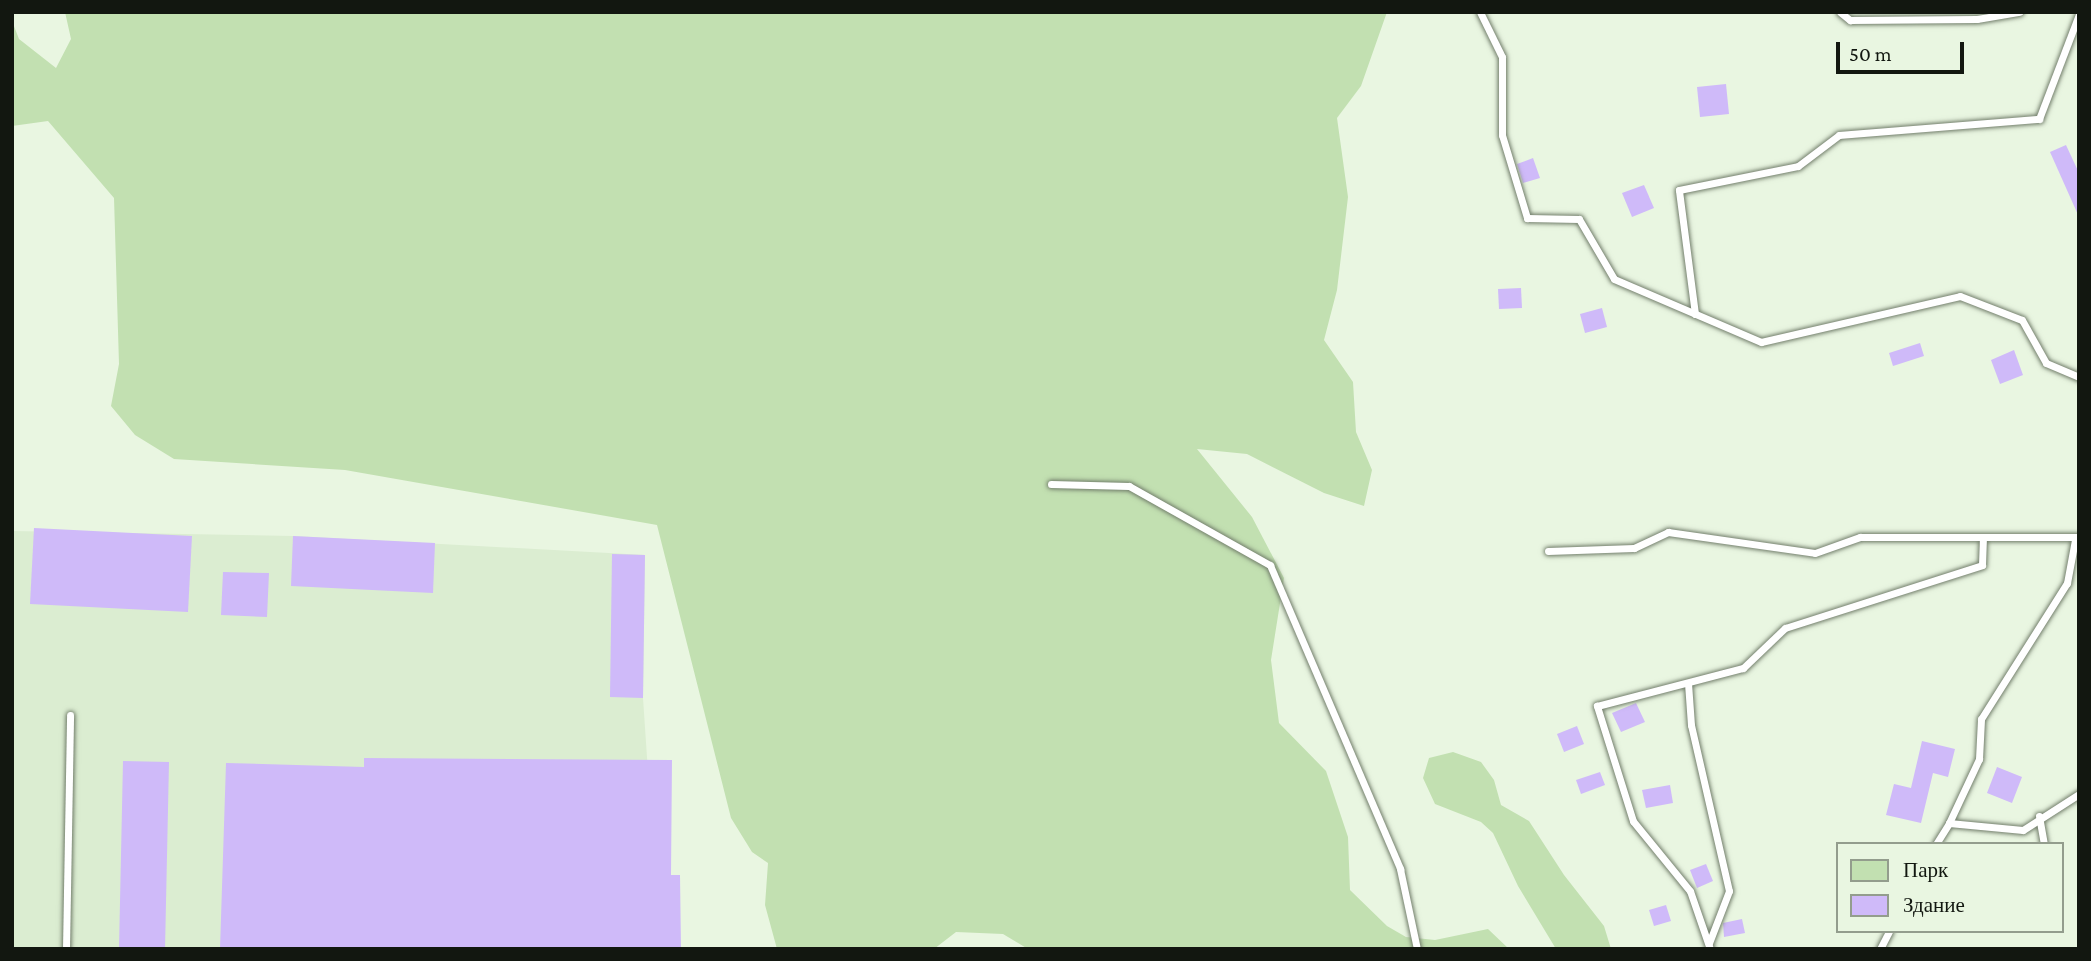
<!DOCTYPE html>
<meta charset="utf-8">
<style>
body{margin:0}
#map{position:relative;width:2091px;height:961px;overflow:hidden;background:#e9f6e1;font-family:"Crimson Pro",serif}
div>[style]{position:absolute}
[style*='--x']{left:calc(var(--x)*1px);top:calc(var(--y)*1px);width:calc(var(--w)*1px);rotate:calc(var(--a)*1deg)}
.built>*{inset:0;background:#dbedd1}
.green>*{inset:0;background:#c2e0b1}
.building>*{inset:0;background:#cfbaf9}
.roads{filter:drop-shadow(0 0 2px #737f6c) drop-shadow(0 0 2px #737f6c)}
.service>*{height:7px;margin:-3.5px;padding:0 3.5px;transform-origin:3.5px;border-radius:3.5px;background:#fff}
span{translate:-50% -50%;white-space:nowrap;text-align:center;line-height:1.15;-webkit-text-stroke:6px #e9f6e1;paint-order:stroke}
.frame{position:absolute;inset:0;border:14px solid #121710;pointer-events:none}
.legend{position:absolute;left:1836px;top:842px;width:228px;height:91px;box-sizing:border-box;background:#e9f6e1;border:2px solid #939d8d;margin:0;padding:9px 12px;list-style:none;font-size:21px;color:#121710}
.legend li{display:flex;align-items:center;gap:14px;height:35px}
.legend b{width:35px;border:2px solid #939d8d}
.scale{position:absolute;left:1836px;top:42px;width:128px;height:32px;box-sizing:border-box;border:4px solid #121710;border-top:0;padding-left:9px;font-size:21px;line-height:24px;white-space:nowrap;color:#121710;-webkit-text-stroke:5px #e9f6e1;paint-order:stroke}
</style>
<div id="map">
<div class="built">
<i style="clip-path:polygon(12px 531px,293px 536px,645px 555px,643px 698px,660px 949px,12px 949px)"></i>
</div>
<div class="green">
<i style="clip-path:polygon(65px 12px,1387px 12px,1361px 86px,1337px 118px,1348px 197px,1337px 290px,1324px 340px,1353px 382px,1356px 432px,1372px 470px,1364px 506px,1324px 493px,1247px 454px,1197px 449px,1252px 517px,1284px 578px,1271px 660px,1279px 723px,1326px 771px,1348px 837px,1350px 890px,1387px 926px,1406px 937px,1435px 940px,1488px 929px,1509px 949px,1028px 949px,1003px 934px,956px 932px,934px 949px,777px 949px,765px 905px,768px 863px,752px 852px,731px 818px,657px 525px,345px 470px,174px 459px,135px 435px,111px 406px,119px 364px,114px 198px,48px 121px,12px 126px,12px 21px,19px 39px,56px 68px,71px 39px)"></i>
<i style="clip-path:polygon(1453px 752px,1481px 762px,1494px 780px,1501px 805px,1529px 821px,1564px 875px,1604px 926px,1611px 949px,1556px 949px,1518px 886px,1493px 833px,1481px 822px,1435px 804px,1423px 778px,1429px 758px)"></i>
</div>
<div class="building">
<i style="clip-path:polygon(1726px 84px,1729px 114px,1700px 117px,1697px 87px)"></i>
<i style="clip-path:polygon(2066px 145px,2079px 173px,2079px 217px,2050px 152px)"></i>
<i style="clip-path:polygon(1533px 158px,1540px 178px,1523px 183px,1517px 164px)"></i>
<i style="clip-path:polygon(1644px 185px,1654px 208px,1632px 217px,1622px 193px)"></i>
<i style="clip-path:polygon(1521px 288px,1522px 308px,1499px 309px,1498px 289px)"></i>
<i style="clip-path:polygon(1602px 308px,1607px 327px,1585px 333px,1580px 314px)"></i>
<i style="clip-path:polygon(1920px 343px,1924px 356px,1893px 366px,1889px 353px)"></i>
<i style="clip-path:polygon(2014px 350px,2023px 375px,2000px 384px,1991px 360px)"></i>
<i style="clip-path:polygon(34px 528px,192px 536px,188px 612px,30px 604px)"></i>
<i style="clip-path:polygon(293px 536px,435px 543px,433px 593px,291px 586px)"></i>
<i style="clip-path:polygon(612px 554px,645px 555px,643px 698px,610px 697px)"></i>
<i style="clip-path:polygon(223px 572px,269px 573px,267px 617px,221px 615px)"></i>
<i style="clip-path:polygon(1636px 703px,1645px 722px,1621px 732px,1612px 713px)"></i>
<i style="clip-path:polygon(1577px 726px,1584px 744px,1564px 752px,1557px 734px)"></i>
<i style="clip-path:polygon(1922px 741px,1955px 749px,1948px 777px,1933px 773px,1921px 823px,1886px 815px,1894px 784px,1911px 788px)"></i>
<i style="clip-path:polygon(364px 758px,672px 760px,671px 875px,680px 875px,681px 949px,220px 949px,226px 763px,364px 767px)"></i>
<i style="clip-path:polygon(123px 761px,169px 762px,165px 949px,119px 949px)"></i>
<i style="clip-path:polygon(1997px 767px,2022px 777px,2012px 803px,1987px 793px)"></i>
<i style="clip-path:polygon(1600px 772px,1605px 785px,1581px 794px,1576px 780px)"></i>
<i style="clip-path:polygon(1670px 785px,1673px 803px,1646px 808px,1642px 790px)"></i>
<i style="clip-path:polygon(1706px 864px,1713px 881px,1697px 888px,1690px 870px)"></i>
<i style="clip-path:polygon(1666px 905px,1671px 921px,1654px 926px,1649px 910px)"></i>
<i style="clip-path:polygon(1742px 919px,1745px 933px,1724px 937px,1723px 923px)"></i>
</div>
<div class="roads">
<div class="service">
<i style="--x:1480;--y:12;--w:50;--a:63.9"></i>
<i style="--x:1502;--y:57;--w:78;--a:90"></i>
<i style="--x:1502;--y:135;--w:87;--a:73.2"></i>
<i style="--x:1527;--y:218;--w:52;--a:1.1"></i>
<i style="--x:1579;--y:219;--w:69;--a:59.7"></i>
<i style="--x:1614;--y:279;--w:160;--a:23.2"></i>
<i style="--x:1761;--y:342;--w:204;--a:-13"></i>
<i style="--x:1960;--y:296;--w:66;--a:21.2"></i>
<i style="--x:2022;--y:320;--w:49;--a:60.8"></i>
<i style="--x:2046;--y:363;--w:36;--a:23"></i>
<i style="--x:1840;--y:12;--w:13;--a:39"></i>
<i style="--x:1850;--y:20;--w:127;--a:-0.5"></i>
<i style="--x:1977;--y:19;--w:43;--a:-9.5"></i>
<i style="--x:1695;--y:314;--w:125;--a:-97.4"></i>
<i style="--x:1679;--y:190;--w:121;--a:-11.4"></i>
<i style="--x:1798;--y:166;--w:51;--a:-37.1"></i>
<i style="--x:1839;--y:135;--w:201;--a:-4.6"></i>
<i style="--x:2039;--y:119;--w:112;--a:-69.1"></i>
<i style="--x:1051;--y:484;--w:78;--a:1.5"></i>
<i style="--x:1129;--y:486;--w:162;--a:29.3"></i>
<i style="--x:1270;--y:565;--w:331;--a:66.8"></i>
<i style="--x:1400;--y:869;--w:82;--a:78"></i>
<i style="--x:1548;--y:551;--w:86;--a:-2"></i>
<i style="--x:1634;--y:548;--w:38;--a:-25"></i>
<i style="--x:1668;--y:532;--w:148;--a:8.1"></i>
<i style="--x:1815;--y:553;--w:48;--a:-19.6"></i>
<i style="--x:1860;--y:537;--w:219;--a:0"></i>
<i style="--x:1688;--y:683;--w:42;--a:85.9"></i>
<i style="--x:1691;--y:725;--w:170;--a:77.1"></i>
<i style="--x:1729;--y:891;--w:56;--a:111"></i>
<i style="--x:2039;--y:816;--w:28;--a:80"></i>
<i style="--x:1949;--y:823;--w:71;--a:-64.9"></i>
<i style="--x:1979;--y:759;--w:40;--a:-87.1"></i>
<i style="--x:1981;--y:719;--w:161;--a:-57.7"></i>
<i style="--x:2067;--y:583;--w:44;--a:-79.5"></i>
<i style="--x:1936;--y:844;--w:25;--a:-58"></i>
<i style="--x:1949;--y:823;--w:74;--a:5.4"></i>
<i style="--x:2023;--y:830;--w:67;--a:-32.7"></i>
<i style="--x:66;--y:949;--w:234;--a:-89"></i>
<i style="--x:1710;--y:949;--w:61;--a:-109"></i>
<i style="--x:1690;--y:891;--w:90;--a:-129.2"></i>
<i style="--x:1633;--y:821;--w:121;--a:-107.4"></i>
<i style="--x:1597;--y:706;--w:151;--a:-14.6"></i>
<i style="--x:1743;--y:668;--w:58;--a:-43.6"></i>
<i style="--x:1785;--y:628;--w:207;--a:-17.7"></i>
<i style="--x:1982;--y:565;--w:27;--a:-88"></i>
<i style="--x:1880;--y:949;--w:20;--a:-63"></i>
</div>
</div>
<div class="frame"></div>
<ul class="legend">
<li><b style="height:19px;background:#c2e0b1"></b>Парк</li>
<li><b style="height:19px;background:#cfbaf9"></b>Здание</li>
</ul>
<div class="scale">50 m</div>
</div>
